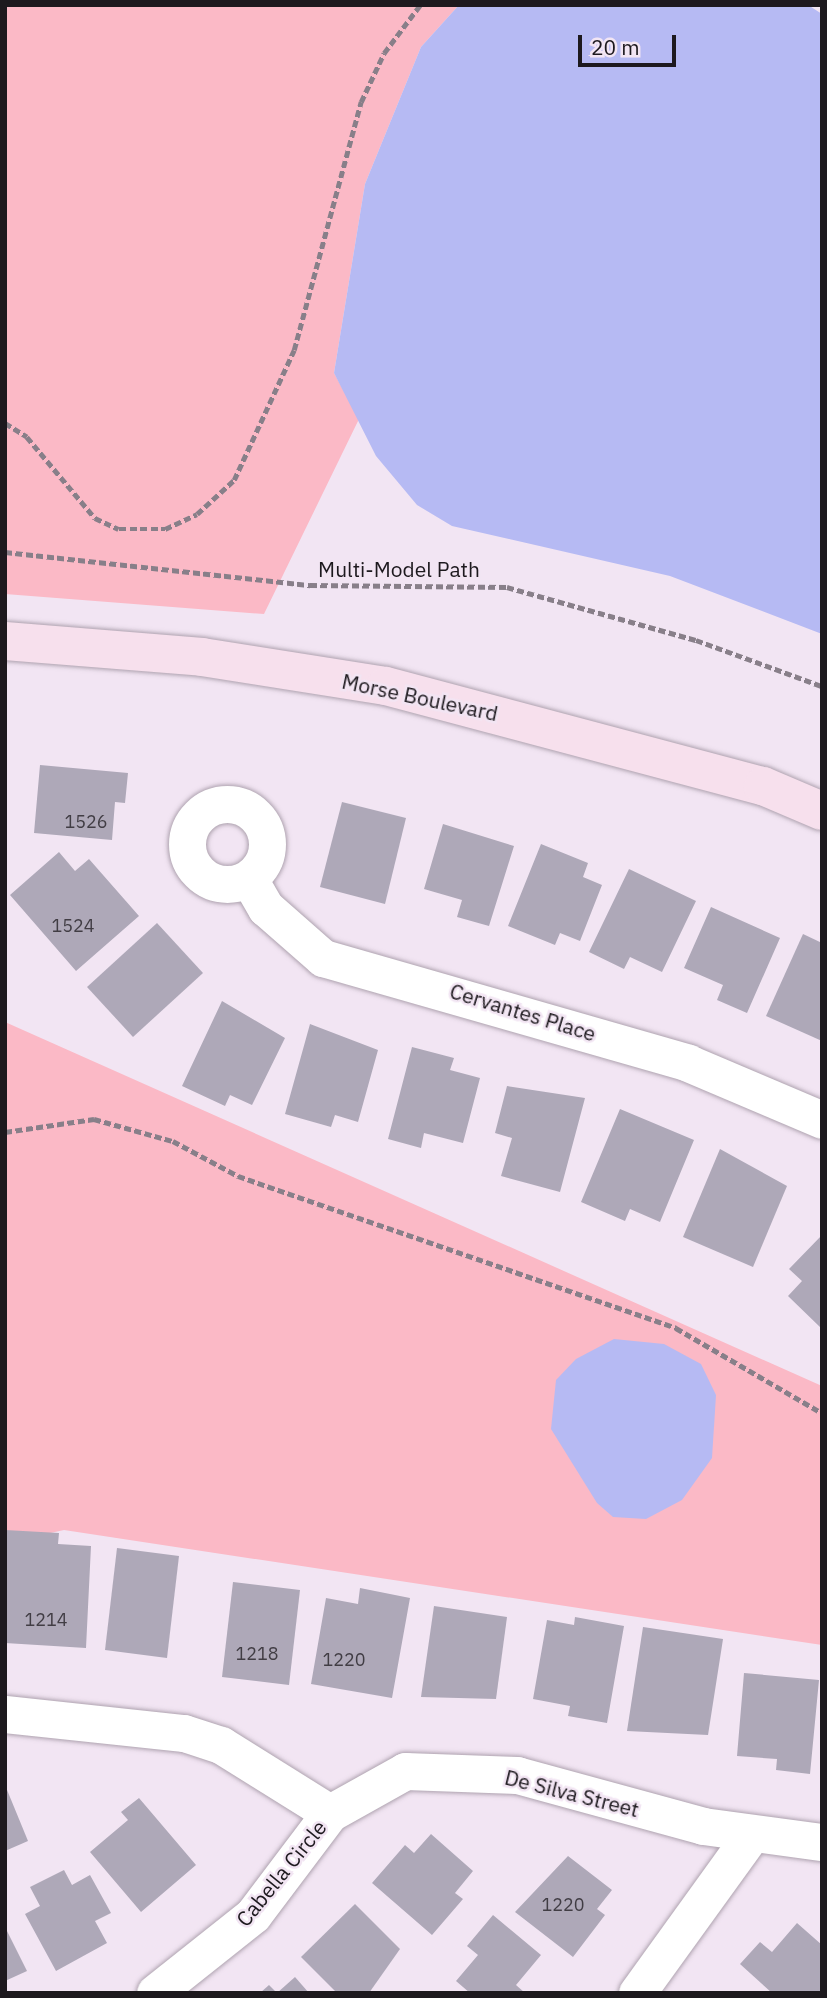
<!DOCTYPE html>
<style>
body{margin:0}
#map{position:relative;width:827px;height:1998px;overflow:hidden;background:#f2e5f3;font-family:"IBM Plex Sans",sans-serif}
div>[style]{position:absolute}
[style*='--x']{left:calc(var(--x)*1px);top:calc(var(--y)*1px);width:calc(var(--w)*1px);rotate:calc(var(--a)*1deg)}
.green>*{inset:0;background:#fbb9c6}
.water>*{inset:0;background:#b6baf3}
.building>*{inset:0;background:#aea8b8}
.path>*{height:4.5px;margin-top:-2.25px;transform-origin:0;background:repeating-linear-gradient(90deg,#887f89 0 7px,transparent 0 10.5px)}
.roads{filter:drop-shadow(0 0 2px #afa3b0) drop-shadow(0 0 2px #afa3b0)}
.street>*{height:37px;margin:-18.5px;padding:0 18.5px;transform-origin:18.5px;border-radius:18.5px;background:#fff}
.street>.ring{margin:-18.5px;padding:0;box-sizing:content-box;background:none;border:37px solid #fff;border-radius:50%}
.secondary>*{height:38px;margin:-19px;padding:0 19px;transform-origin:19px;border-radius:19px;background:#f7e0ed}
span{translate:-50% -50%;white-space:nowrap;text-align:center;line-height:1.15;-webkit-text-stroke:5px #f2e5f3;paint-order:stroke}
.number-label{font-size:18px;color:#413d44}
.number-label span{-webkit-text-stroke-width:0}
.street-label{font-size:21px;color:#1d191e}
.frame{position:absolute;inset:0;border:7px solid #1d191e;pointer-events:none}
.scale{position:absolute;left:578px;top:35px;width:98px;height:32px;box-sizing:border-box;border:4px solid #1d191e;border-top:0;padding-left:9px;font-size:21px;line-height:24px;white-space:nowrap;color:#1d191e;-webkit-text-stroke:5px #f2e5f3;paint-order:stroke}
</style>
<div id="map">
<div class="green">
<i style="clip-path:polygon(5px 5px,459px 5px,421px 47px,365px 184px,334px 373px,359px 419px,264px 614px,5px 594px)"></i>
<i style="clip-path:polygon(5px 1022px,822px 1386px,822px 1645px,64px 1530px,5px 1543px)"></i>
</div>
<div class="water">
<i style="clip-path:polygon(459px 5px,808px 5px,822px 14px,822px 634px,670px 576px,452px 526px,417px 505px,376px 456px,334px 373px,365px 184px,421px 47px)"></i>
<i style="clip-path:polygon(614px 1339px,664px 1344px,701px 1364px,716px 1395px,712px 1458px,682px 1500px,646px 1519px,613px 1517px,597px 1503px,551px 1429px,556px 1380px,576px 1359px)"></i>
</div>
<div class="building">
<i style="clip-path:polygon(40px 765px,128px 773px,125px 803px,115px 802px,112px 840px,34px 833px)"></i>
<i style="clip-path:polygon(342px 802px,406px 818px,385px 904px,320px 887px)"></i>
<i style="clip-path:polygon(443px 824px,514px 846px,489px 926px,457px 917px,462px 900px,424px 889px)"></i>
<i style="clip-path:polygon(541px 844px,588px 863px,583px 877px,602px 885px,580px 941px,560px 933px,555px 945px,508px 926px)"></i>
<i style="clip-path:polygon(59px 852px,75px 871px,89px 859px,139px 916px,76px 971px,10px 895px)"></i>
<i style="clip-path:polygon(629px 869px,696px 901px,662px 972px,630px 957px,624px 969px,589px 952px)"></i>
<i style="clip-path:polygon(711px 907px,780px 938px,747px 1013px,717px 1000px,723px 985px,684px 968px)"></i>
<i style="clip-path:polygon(157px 923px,203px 973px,133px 1037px,87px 987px)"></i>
<i style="clip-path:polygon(803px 934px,822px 943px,822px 1041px,766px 1016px)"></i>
<i style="clip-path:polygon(222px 1001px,285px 1038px,252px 1105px,230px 1095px,225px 1106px,182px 1086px)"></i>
<i style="clip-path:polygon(310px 1024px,378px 1050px,358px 1122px,335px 1115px,331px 1127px,285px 1114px)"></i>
<i style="clip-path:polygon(412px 1047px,454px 1058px,450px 1070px,480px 1078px,463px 1143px,424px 1133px,421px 1148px,388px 1139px)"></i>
<i style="clip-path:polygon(507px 1086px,585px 1098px,560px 1192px,501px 1176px,512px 1138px,495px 1133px)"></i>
<i style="clip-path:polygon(620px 1109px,694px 1140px,660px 1222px,630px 1209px,625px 1221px,581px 1202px)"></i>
<i style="clip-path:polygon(720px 1149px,787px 1186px,753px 1267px,683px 1237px)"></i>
<i style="clip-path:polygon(822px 1235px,822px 1329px,788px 1296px,802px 1281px,789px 1269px)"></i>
<i style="clip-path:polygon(5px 1530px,59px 1533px,58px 1544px,91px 1546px,86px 1648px,5px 1643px)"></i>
<i style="clip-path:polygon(117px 1548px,179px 1556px,167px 1658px,105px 1650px)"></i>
<i style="clip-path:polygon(233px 1582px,300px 1590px,289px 1685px,222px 1677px)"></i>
<i style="clip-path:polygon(360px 1588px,410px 1598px,392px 1698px,311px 1684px,326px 1598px,358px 1604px)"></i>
<i style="clip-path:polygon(434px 1606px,507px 1617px,496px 1699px,421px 1697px)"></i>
<i style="clip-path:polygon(575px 1617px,624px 1626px,607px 1723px,568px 1716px,570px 1706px,533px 1699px,547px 1620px,574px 1625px)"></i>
<i style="clip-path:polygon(643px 1627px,723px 1639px,708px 1735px,627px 1731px)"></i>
<i style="clip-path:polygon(744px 1673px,819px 1680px,810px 1774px,776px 1770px,777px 1759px,737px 1756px)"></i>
<i style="clip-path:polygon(5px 1785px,28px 1841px,5px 1851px)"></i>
<i style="clip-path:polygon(139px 1798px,196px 1865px,141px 1912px,90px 1852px,128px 1820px,121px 1812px)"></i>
<i style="clip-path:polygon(431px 1834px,473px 1871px,455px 1893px,463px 1899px,432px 1935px,372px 1883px,405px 1845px,414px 1853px)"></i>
<i style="clip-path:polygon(568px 1856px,612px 1890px,597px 1909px,605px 1915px,573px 1957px,515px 1912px)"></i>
<i style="clip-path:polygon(64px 1870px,72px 1885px,90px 1875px,111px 1913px,95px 1921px,107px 1943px,56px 1971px,25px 1914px,40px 1906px,30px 1887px)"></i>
<i style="clip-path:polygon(355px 1904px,400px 1949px,369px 1993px,337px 1993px,301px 1957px)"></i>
<i style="clip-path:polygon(493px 1915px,541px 1955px,516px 1985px,525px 1993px,470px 1993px,456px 1981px,478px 1955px,467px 1946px)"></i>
<i style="clip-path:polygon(797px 1923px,822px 1945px,822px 1993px,772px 1993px,740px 1964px,760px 1942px,772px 1952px)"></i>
<i style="clip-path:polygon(5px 1927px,27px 1971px,5px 1981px)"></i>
<i style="clip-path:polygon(295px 1977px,309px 1993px,260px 1993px,269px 1985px,277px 1993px)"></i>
</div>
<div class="path">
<i style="--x:5;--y:423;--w:26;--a:32"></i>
<i style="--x:27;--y:437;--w:106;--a:50"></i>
<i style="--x:95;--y:518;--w:26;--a:25"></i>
<i style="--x:119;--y:529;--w:46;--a:0"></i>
<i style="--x:165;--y:529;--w:35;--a:-25"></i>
<i style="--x:197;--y:514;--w:50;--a:-42.6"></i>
<i style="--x:234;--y:480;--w:143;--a:-65.2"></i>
<i style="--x:294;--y:350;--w:257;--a:-74.9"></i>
<i style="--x:361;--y:102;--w:54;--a:-64.9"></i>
<i style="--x:384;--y:53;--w:60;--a:-53.1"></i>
<i style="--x:5;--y:552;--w:307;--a:6.2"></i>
<i style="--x:310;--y:585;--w:197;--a:0.6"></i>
<i style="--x:507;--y:587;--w:196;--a:15.7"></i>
<i style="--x:696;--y:640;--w:134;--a:20.1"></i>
<i style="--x:5;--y:1132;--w:90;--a:-8.3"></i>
<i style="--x:94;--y:1119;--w:82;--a:15.6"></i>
<i style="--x:173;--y:1141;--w:74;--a:28.3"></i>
<i style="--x:238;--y:1176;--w:464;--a:19.1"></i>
<i style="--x:676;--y:1328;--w:169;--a:30.2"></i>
</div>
<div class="roads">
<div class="street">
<i class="ring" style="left:187px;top:804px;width:43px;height:43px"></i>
<i style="--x:249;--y:879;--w:34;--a:60"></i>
<i style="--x:266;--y:908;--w:76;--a:41.3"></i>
<i style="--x:323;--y:958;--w:380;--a:16"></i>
<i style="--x:688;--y:1063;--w:146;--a:23"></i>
<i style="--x:5;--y:1714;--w:180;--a:6.1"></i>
<i style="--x:184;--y:1733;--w:39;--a:18"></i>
<i style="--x:221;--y:1745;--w:128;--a:32"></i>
<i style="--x:155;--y:1993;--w:125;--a:-38.5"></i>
<i style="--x:253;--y:1915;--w:128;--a:-53"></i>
<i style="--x:330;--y:1813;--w:86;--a:-29.2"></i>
<i style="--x:405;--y:1771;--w:112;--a:2"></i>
<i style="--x:517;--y:1775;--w:193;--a:15.3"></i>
<i style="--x:703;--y:1826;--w:120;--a:7.7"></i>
<i style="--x:637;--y:1993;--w:195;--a:-54.2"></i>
</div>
<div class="secondary">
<i style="--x:5;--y:641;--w:198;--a:4.6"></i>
<i style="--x:202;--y:657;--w:186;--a:9"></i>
<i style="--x:386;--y:686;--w:390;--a:14.9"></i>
<i style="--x:763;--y:786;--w:64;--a:23"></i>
</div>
</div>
<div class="number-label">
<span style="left:86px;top:822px">1526</span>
<span style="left:73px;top:926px">1524</span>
<span style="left:46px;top:1620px">1214</span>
<span style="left:257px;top:1654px">1218</span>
<span style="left:344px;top:1660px">1220</span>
<span style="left:563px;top:1905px">1220</span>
</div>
<div class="street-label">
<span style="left:399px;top:569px">Multi-Model Path</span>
<span style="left:420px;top:697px;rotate:12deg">Morse Boulevard</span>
<span style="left:523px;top:1012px;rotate:17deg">Cervantes Place</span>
<span style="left:572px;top:1793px;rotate:14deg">De Silva Street</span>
<span style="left:281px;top:1873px;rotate:-51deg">Cabella Circle</span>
</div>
<div class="frame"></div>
<div class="scale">20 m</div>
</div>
